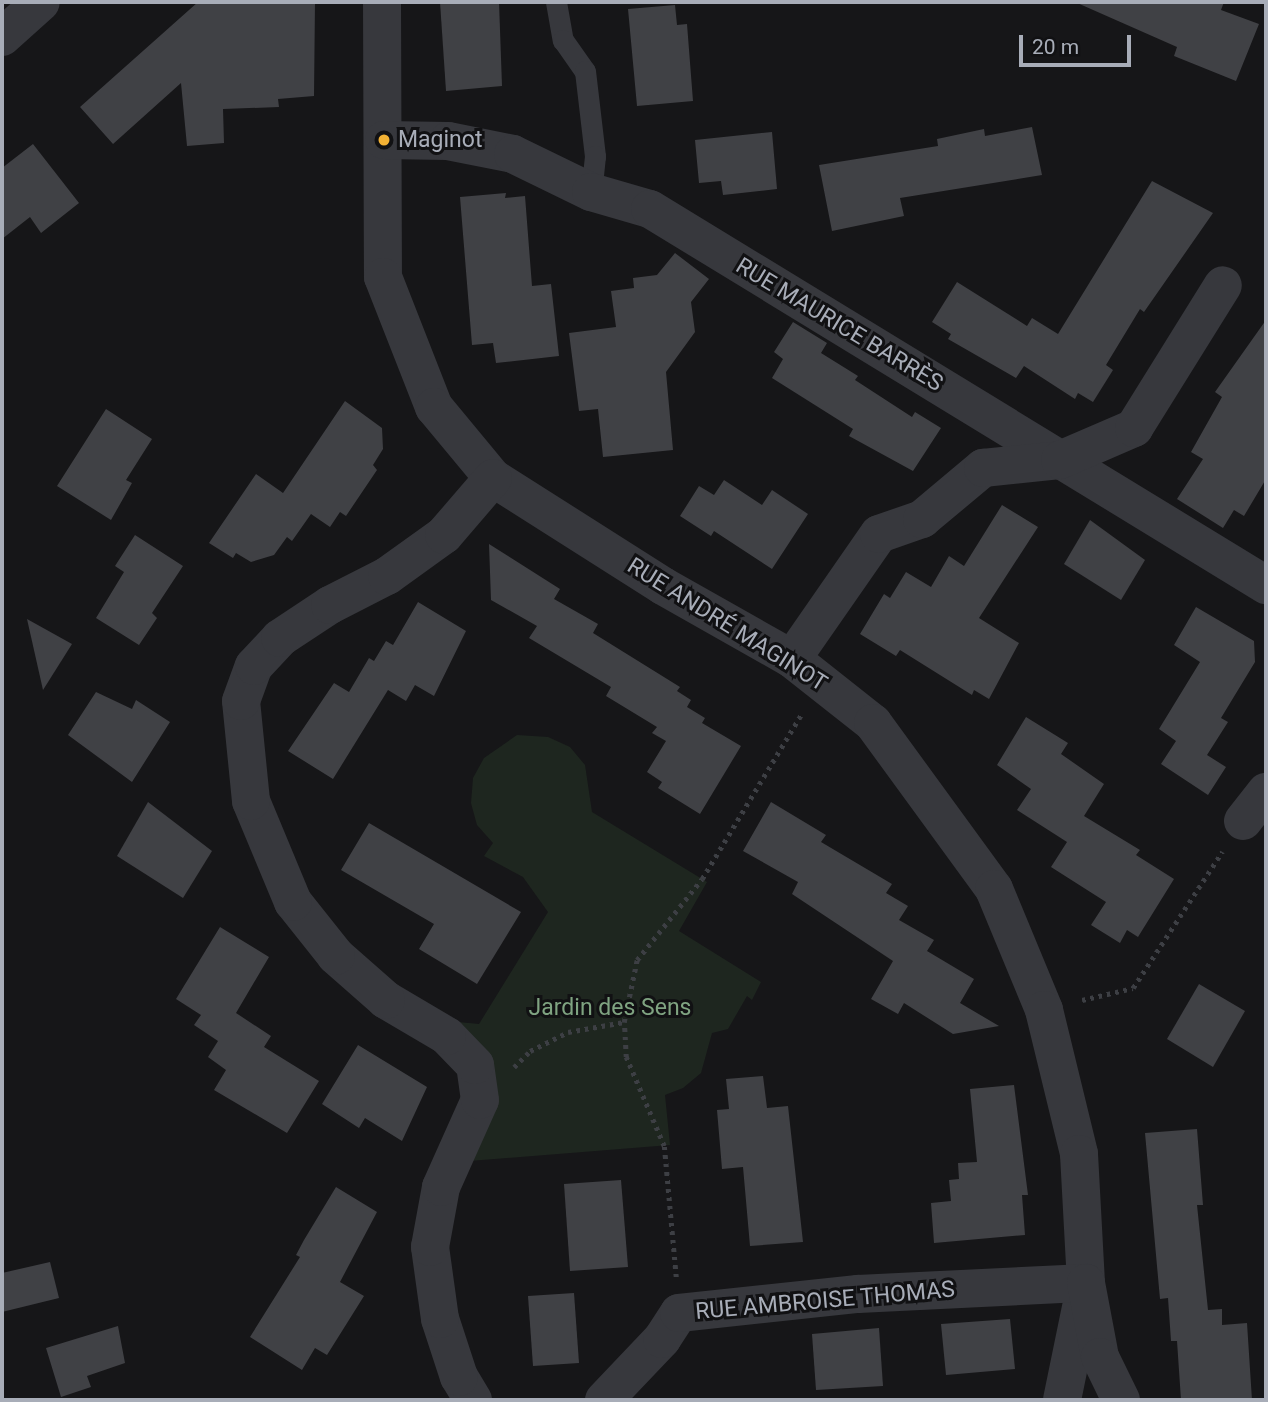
<!DOCTYPE html>
<meta charset="utf-8">
<style>
body{margin:0}
#map{position:relative;width:1268px;height:1402px;overflow:hidden;background:#161618;font-family:Roboto,sans-serif}
div>[style]{position:absolute}
[style*='--x']{left:calc(var(--x)*1px);top:calc(var(--y)*1px);width:calc(var(--w)*1px);rotate:calc(var(--a)*1deg)}
.green>*{inset:0;background:#1e261f}
.building>*{inset:0;background:#404145}
.path>*{height:4.5px;margin-top:-2.25px;transform-origin:0;background:repeating-linear-gradient(90deg,#3d3f44 0 3.5px,transparent 0 8.5px)}
.service>*{height:21px;margin:-10.5px;padding:0 10.5px;transform-origin:10.5px;border-radius:10.5px;background:#37383d}
.minor>*{height:38px;margin:-19px;padding:0 19px;transform-origin:19px;border-radius:19px;background:#37383d}
.tertiary>*{height:38px;margin:-19px;padding:0 19px;transform-origin:19px;border-radius:19px;background:#37383d}
.dots>*{width:19px;height:19px;translate:-50% -50%;box-sizing:border-box;border:4px solid #111113;border-radius:50%}
span{translate:-50% -50%;white-space:nowrap;text-align:center;line-height:1.15;-webkit-text-stroke:6px #111113;paint-order:stroke}
.poi-label{font-size:23px;color:#a8adb8}
.left{translate:0 -50%;text-align:left}
.street-label{font-size:23px;color:#a8adb8}
.park-label{font-size:23px;color:#7fa381}
.frame{position:absolute;inset:0;border:4px solid #a8adb8;pointer-events:none}
.scale{position:absolute;left:1019px;top:35px;width:112px;height:32px;box-sizing:border-box;border:4px solid #a8adb8;border-top:0;padding-left:9px;font-size:21px;line-height:24px;white-space:nowrap;color:#a8adb8;-webkit-text-stroke:5px #111113;paint-order:stroke}
</style>
<div id="map">
<div class="green">
<i style="clip-path:polygon(517px 735px,548px 737px,570px 747px,585px 765px,592px 812px,707px 882px,679px 931px,761px 982px,752px 1000px,747px 996px,728px 1029px,712px 1033px,701px 1073px,683px 1088px,665px 1095px,670px 1145px,469px 1161px,458px 1022px,479px 1024px,548px 912px,523px 877px,484px 856px,493px 843px,477px 825px,471px 803px,473px 778px,484px 758px)"></i>
</div>
<div class="building">
<i style="clip-path:polygon(198px 2px,315px 2px,314px 96px,278px 99px,279px 107px,223px 109px,224px 143px,187px 146px,181px 83px,113px 144px,80px 107px)"></i>
<i style="clip-path:polygon(440px 2px,499px 2px,502px 86px,446px 91px)"></i>
<i style="clip-path:polygon(1075px 2px,1224px 2px,1221px 10px,1259px 24px,1236px 81px,1174px 56px,1177px 47px)"></i>
<i style="clip-path:polygon(675px 5px,677px 25px,687px 24px,693px 101px,637px 106px,628px 9px)"></i>
<i style="clip-path:polygon(1032px 127px,1042px 175px,900px 198px,904px 216px,832px 231px,819px 165px,938px 146px,937px 139px,984px 129px,985px 136px)"></i>
<i style="clip-path:polygon(772px 132px,777px 189px,723px 195px,721px 181px,699px 183px,695px 140px)"></i>
<i style="clip-path:polygon(33px 144px,79px 203px,41px 233px,30px 217px,2px 239px,2px 168px)"></i>
<i style="clip-path:polygon(1152px 181px,1213px 213px,1144px 312px,1140px 309px,1106px 365px,1113px 370px,1093px 402px,1078px 393px,1075px 399px,1024px 366px,1016px 378px,948px 339px,951px 334px,932px 322px,957px 282px,1027px 326px,1032px 318px,1058px 334px)"></i>
<i style="clip-path:polygon(506px 193px,505px 198px,525px 196px,532px 286px,551px 284px,559px 356px,496px 363px,493px 343px,472px 345px,460px 197px)"></i>
<i style="clip-path:polygon(675px 253px,709px 279px,691px 302px,695px 332px,666px 372px,673px 450px,603px 457px,598px 409px,579px 411px,569px 333px,616px 327px,611px 291px,634px 288px,633px 278px,657px 275px)"></i>
<i style="clip-path:polygon(1266px 320px,1266px 479px,1244px 516px,1234px 510px,1223px 528px,1177px 499px,1203px 459px,1191px 452px,1222px 397px,1215px 392px)"></i>
<i style="clip-path:polygon(793px 322px,827px 343px,821px 353px,858px 376px,855px 380px,912px 417px,915px 412px,941px 428px,913px 471px,849px 436px,853px 429px,772px 378px,783px 359px,774px 352px)"></i>
<i style="clip-path:polygon(345px 401px,382px 428px,383px 449px,373px 465px,377px 470px,346px 516px,340px 512px,330px 527px,311px 514px,292px 541px,287px 537px,274px 555px,251px 562px,236px 553px,233px 558px,209px 543px,256px 474px,283px 493px)"></i>
<i style="clip-path:polygon(106px 409px,152px 439px,126px 480px,132px 483px,111px 520px,57px 486px)"></i>
<i style="clip-path:polygon(724px 480px,762px 505px,772px 490px,808px 514px,772px 569px,714px 531px,711px 536px,680px 516px,699px 486px,714px 495px)"></i>
<i style="clip-path:polygon(1002px 505px,1038px 527px,979px 618px,1019px 643px,989px 699px,974px 690px,972px 695px,900px 650px,896px 656px,860px 634px,884px 594px,890px 598px,906px 572px,931px 587px,949px 556px,964px 566px)"></i>
<i style="clip-path:polygon(1090px 520px,1145px 560px,1121px 600px,1064px 564px)"></i>
<i style="clip-path:polygon(135px 535px,183px 566px,152px 613px,157px 618px,139px 645px,96px 618px,124px 572px,115px 566px)"></i>
<i style="clip-path:polygon(489px 544px,560px 589px,554px 599px,598px 624px,593px 633px,680px 687px,677px 691px,691px 700px,687px 707px,705px 718px,702px 723px,741px 746px,700px 814px,658px 788px,662px 782px,647px 772px,666px 741px,652px 733px,657px 727px,606px 696px,611px 687px,529px 638px,537px 626px,491px 600px)"></i>
<i style="clip-path:polygon(418px 602px,466px 631px,434px 696px,415px 685px,406px 701px,388px 690px,333px 779px,288px 751px,334px 683px,349px 692px,369px 658px,374px 661px,386px 641px,393px 645px)"></i>
<i style="clip-path:polygon(1196px 607px,1254px 641px,1255px 662px,1221px 718px,1228px 722px,1207px 755px,1226px 767px,1208px 795px,1161px 764px,1176px 741px,1159px 729px,1200px 662px,1174px 645px)"></i>
<i style="clip-path:polygon(27px 619px,72px 644px,43px 690px)"></i>
<i style="clip-path:polygon(96px 692px,132px 709px,136px 700px,170px 722px,132px 782px,68px 735px)"></i>
<i style="clip-path:polygon(1026px 717px,1068px 743px,1061px 754px,1104px 784px,1084px 816px,1140px 850px,1136px 855px,1174px 879px,1138px 937px,1127px 930px,1120px 943px,1091px 925px,1106px 902px,1051px 867px,1067px 842px,1017px 810px,1031px 789px,997px 765px)"></i>
<i style="clip-path:polygon(148px 802px,212px 851px,183px 898px,117px 856px)"></i>
<i style="clip-path:polygon(771px 802px,826px 835px,821px 842px,892px 884px,886px 893px,908px 906px,899px 920px,934px 940px,927px 951px,974px 979px,960px 1003px,999px 1026px,953px 1034px,904px 1003px,898px 1014px,871px 999px,893px 961px,792px 894px,798px 882px,743px 851px)"></i>
<i style="clip-path:polygon(369px 823px,521px 912px,477px 984px,419px 949px,434px 924px,341px 870px)"></i>
<i style="clip-path:polygon(220px 927px,269px 957px,236px 1013px,271px 1036px,264px 1047px,319px 1081px,287px 1133px,214px 1090px,226px 1070px,208px 1057px,218px 1041px,194px 1025px,201px 1015px,176px 999px)"></i>
<i style="clip-path:polygon(1199px 984px,1245px 1011px,1213px 1067px,1167px 1039px)"></i>
<i style="clip-path:polygon(358px 1045px,427px 1087px,402px 1141px,365px 1118px,359px 1128px,322px 1104px)"></i>
<i style="clip-path:polygon(763px 1076px,767px 1108px,788px 1106px,803px 1242px,750px 1246px,743px 1167px,722px 1169px,717px 1110px,729px 1109px,726px 1079px)"></i>
<i style="clip-path:polygon(1014px 1085px,1028px 1195px,1022px 1195px,1025px 1235px,934px 1243px,931px 1203px,951px 1201px,949px 1180px,959px 1179px,958px 1163px,977px 1162px,970px 1089px)"></i>
<i style="clip-path:polygon(1197px 1129px,1203px 1205px,1197px 1205px,1208px 1310px,1222px 1309px,1222px 1325px,1247px 1323px,1252px 1400px,1181px 1400px,1177px 1341px,1171px 1341px,1168px 1298px,1160px 1299px,1145px 1133px)"></i>
<i style="clip-path:polygon(621px 1180px,628px 1267px,570px 1271px,564px 1184px)"></i>
<i style="clip-path:polygon(336px 1187px,377px 1212px,340px 1282px,364px 1296px,327px 1355px,315px 1348px,302px 1370px,250px 1337px,300px 1257px,296px 1255px,304px 1240px)"></i>
<i style="clip-path:polygon(50px 1262px,59px 1298px,2px 1312px,2px 1273px)"></i>
<i style="clip-path:polygon(574px 1293px,579px 1363px,533px 1366px,528px 1296px)"></i>
<i style="clip-path:polygon(1010px 1319px,1015px 1369px,946px 1375px,941px 1324px)"></i>
<i style="clip-path:polygon(118px 1326px,125px 1363px,87px 1376px,91px 1387px,61px 1397px,46px 1348px)"></i>
<i style="clip-path:polygon(879px 1328px,883px 1386px,816px 1390px,812px 1334px)"></i>
</div>
<div class="path">
<i style="--x:1082;--y:1000;--w:52;--a:-13.2"></i>
<i style="--x:1133;--y:988;--w:163;--a:-56.8"></i>
<i style="--x:514;--y:1067;--w:23;--a:-45"></i>
<i style="--x:530;--y:1051;--w:42;--a:-26.6"></i>
<i style="--x:568;--y:1032;--w:57;--a:-10.1"></i>
<i style="--x:676;--y:1277;--w:132;--a:-95.2"></i>
<i style="--x:664;--y:1146;--w:97;--a:-113.1"></i>
<i style="--x:626;--y:1057;--w:35;--a:-93"></i>
<i style="--x:624;--y:1022;--w:63;--a:-78.2"></i>
<i style="--x:637;--y:960;--w:104;--a:-51.3"></i>
<i style="--x:702;--y:879;--w:194;--a:-58.9"></i>
</div>
<div class="service">
<i style="--x:556;--y:2;--w:39;--a:80"></i>
<i style="--x:563;--y:40;--w:38;--a:55"></i>
<i style="--x:585;--y:71;--w:86;--a:83.3"></i>
<i style="--x:595;--y:156;--w:36;--a:96"></i>
</div>
<div class="minor">
<i style="--x:382;--y:2;--w:275;--a:89.8"></i>
<i style="--x:383;--y:277;--w:140;--a:68.6"></i>
<i style="--x:434;--y:407;--w:92;--a:50.3"></i>
<i style="--x:493;--y:478;--w:201;--a:32.4"></i>
<i style="--x:663;--y:586;--w:148;--a:29.5"></i>
<i style="--x:792;--y:659;--w:103;--a:38.3"></i>
<i style="--x:873;--y:723;--w:205;--a:53.9"></i>
<i style="--x:994;--y:889;--w:131;--a:67.5"></i>
<i style="--x:1044;--y:1010;--w:148;--a:76.3"></i>
<i style="--x:1079;--y:1154;--w:129;--a:86.9"></i>
<i style="--x:1086;--y:1283;--w:119;--a:101.6"></i>
<i style="--x:384;--y:140;--w:64;--a:0.9"></i>
<i style="--x:448;--y:141;--w:66;--a:11.3"></i>
<i style="--x:513;--y:154;--w:87;--a:26"></i>
<i style="--x:591;--y:192;--w:61;--a:16.1"></i>
<i style="--x:650;--y:209;--w:722;--a:31.4"></i>
<i style="--x:792;--y:659;--w:152;--a:-55.2"></i>
<i style="--x:879;--y:534;--w:46;--a:-19.2"></i>
<i style="--x:922;--y:519;--w:80;--a:-39.9"></i>
<i style="--x:983;--y:468;--w:77;--a:-5.9"></i>
<i style="--x:1060;--y:460;--w:81;--a:-23.4"></i>
<i style="--x:1134;--y:428;--w:168;--a:-58.1"></i>
<i style="--x:1243;--y:821;--w:37;--a:-52"></i>
<i style="--x:473;--y:1400;--w:27;--a:-121"></i>
<i style="--x:459;--y:1377;--w:61;--a:-108.1"></i>
<i style="--x:440;--y:1319;--w:73;--a:-97.9"></i>
<i style="--x:430;--y:1247;--w:61;--a:-79.6"></i>
<i style="--x:441;--y:1187;--w:95;--a:-65.9"></i>
<i style="--x:480;--y:1100;--w:35;--a:-98"></i>
<i style="--x:475;--y:1065;--w:40;--a:-134"></i>
<i style="--x:447;--y:1036;--w:71;--a:-149.5"></i>
<i style="--x:386;--y:1000;--w:67;--a:-138.7"></i>
<i style="--x:336;--y:956;--w:69;--a:-128.5"></i>
<i style="--x:293;--y:902;--w:109;--a:-112.6"></i>
<i style="--x:251;--y:801;--w:100;--a:-95.7"></i>
<i style="--x:241;--y:701;--w:37;--a:-70"></i>
<i style="--x:254;--y:666;--w:38;--a:-47"></i>
<i style="--x:280;--y:638;--w:60;--a:-33.4"></i>
<i style="--x:330;--y:605;--w:64;--a:-27"></i>
<i style="--x:387;--y:576;--w:70;--a:-35.7"></i>
<i style="--x:444;--y:535;--w:75;--a:-49.3"></i>
<i style="--x:604;--y:1400;--w:84;--a:-46.4"></i>
<i style="--x:662;--y:1339;--w:31;--a:-57"></i>
<i style="--x:679;--y:1313;--w:180;--a:-6.1"></i>
<i style="--x:858;--y:1294;--w:228;--a:-2.8"></i>
<i style="--x:1086;--y:1283;--w:75;--a:79.3"></i>
<i style="--x:1100;--y:1357;--w:48;--a:64"></i>
</div>
<div class="tertiary">
<i style="--x:2;--y:37;--w:52;--a:-41.9"></i>
</div>
<div class="dots">
<i style="left:384px;top:140px;background:#f2b134"></i>
</div>
<div class="poi-label">
<span class="left" style="left:398px;top:140px">Maginot</span>
</div>
<div class="street-label">
<span style="left:839px;top:325px;rotate:31deg">RUE MAURICE BARRÈS</span>
<span style="left:727px;top:625px;rotate:32deg">RUE ANDRÉ MAGINOT</span>
<span style="left:825px;top:1301px;rotate:-5deg">RUE AMBROISE THOMAS</span>
</div>
<div class="park-label">
<span style="left:610px;top:1008px">Jardin des Sens</span>
</div>
<div class="frame"></div>
<div class="scale">20 m</div>
</div>
